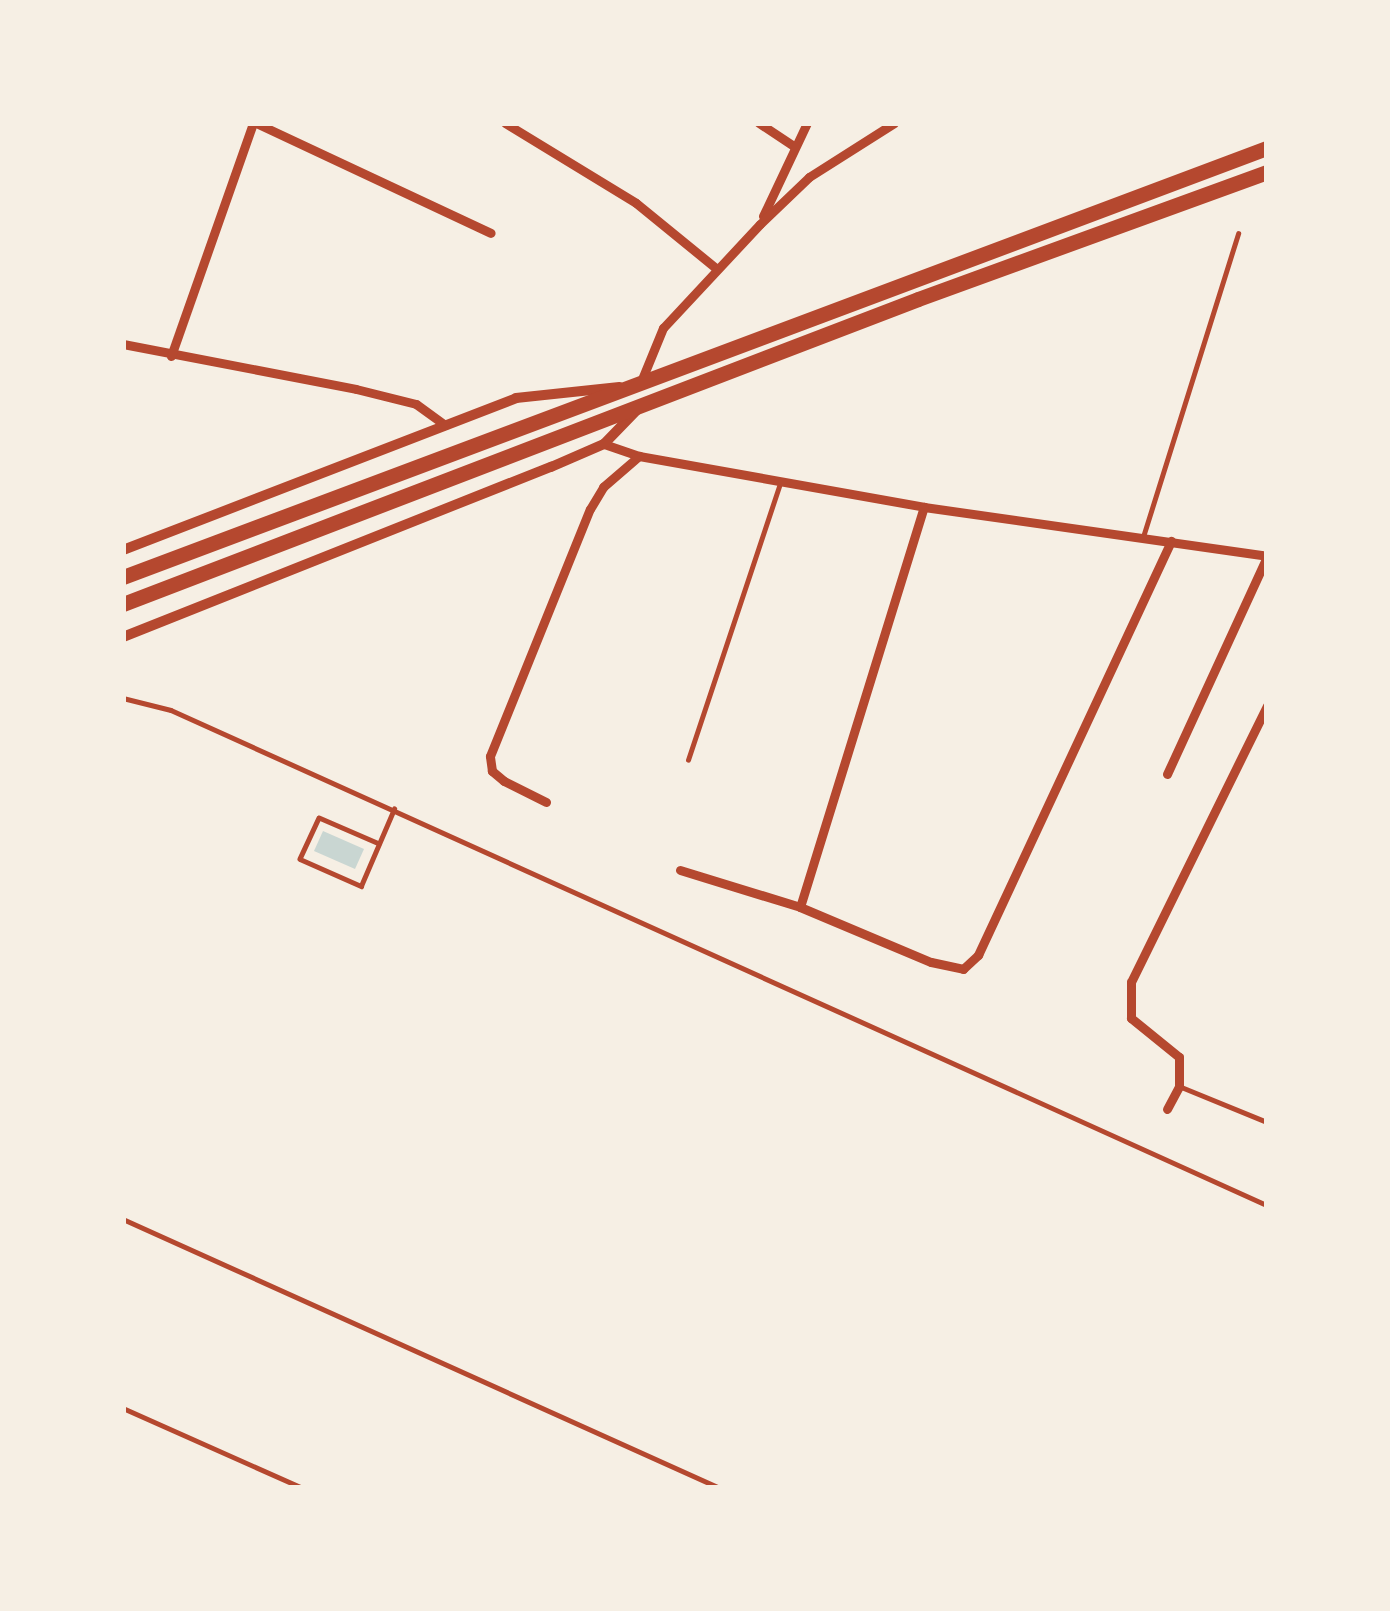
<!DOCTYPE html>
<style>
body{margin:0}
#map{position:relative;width:1390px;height:1611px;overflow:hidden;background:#f6efe4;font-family:Commissioner,sans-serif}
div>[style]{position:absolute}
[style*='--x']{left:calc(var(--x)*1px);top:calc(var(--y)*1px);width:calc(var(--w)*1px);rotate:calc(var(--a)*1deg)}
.water>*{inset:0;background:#c9d6d2}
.service>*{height:4.5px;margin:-2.25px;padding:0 2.25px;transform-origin:2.25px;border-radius:2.25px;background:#b5482f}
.minor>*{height:9px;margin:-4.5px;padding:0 4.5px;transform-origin:4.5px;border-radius:4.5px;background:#b5482f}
.tertiary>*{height:10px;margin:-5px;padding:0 5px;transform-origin:5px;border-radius:5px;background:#b5482f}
.trunk>*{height:15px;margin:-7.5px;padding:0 7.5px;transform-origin:7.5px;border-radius:7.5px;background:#b5482f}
span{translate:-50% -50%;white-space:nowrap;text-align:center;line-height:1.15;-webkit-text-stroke:9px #f6efe4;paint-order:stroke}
.frame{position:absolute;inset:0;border:126px solid #f6efe4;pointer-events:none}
</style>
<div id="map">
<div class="water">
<i style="clip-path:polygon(323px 831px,364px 849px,355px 869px,314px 851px)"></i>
</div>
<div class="service">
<i style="--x:1143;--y:537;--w:318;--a:-72.6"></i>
<i style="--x:123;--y:698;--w:49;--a:14"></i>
<i style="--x:171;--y:710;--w:1203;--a:24.31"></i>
<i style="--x:688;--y:760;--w:291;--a:-71.6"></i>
<i style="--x:379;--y:844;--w:65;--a:-156.6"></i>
<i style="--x:319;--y:818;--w:45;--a:114.9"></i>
<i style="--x:300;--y:859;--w:67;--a:23.9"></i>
<i style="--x:361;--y:886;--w:84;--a:-66.8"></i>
<i style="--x:1179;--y:1086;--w:95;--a:22.2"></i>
<i style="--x:123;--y:1219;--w:655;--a:24.26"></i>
<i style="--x:123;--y:1408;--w:197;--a:24"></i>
</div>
<div class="minor">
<i style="--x:256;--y:123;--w:259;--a:25.1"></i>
<i style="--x:505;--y:123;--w:153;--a:31.4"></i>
<i style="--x:636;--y:203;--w:104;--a:39.2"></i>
<i style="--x:759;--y:123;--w:43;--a:33.7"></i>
<i style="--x:763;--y:216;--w:103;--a:-64.7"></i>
<i style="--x:123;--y:344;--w:237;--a:10.9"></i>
<i style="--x:356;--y:389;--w:62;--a:14"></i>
<i style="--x:416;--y:404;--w:36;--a:36"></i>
<i style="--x:171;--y:356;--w:247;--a:-70.6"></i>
<i style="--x:640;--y:384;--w:61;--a:-67.7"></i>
<i style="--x:663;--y:328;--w:142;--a:-47"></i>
<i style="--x:760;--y:224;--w:68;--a:-43.8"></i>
<i style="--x:809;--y:177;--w:101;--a:-32.4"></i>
<i style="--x:604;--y:444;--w:37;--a:19"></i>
<i style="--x:639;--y:456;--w:290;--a:10.1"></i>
<i style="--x:924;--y:507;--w:346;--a:8.1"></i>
<i style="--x:1167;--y:774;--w:239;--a:-65.3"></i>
<i style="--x:546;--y:802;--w:47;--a:-153.4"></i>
<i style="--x:504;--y:781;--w:16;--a:-140"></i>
<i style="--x:492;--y:771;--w:15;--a:-98"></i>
<i style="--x:490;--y:756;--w:266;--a:-68"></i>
<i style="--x:590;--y:509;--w:26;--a:-59"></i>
<i style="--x:603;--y:487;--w:48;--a:-40.7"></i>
<i style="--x:680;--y:870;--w:126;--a:17.1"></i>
<i style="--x:800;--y:907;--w:142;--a:22.8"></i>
<i style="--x:931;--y:962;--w:33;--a:12"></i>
<i style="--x:963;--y:969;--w:21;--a:-43"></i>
<i style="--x:978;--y:955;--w:457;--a:-65"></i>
<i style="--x:800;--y:907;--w:419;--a:-72.8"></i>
<i style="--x:1167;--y:1109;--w:26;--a:-62"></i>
<i style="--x:1179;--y:1086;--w:29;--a:-90"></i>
<i style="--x:1179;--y:1057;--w:62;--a:-140.9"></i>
<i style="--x:1131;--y:1018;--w:36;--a:-90"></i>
<i style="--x:1131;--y:982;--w:308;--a:-63.8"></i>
</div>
<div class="tertiary">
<i style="--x:123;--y:550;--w:421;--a:-21.1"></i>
<i style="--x:516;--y:398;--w:104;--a:-6.1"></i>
<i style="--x:123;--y:637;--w:461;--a:-21.7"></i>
<i style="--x:551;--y:467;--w:58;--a:-23.5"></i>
<i style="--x:604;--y:444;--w:47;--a:-45.9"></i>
</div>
<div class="trunk">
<i style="--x:123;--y:577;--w:1222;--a:-20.56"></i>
<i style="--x:123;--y:604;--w:851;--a:-20.99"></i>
<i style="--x:918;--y:299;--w:371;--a:-20"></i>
</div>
<div class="frame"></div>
</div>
